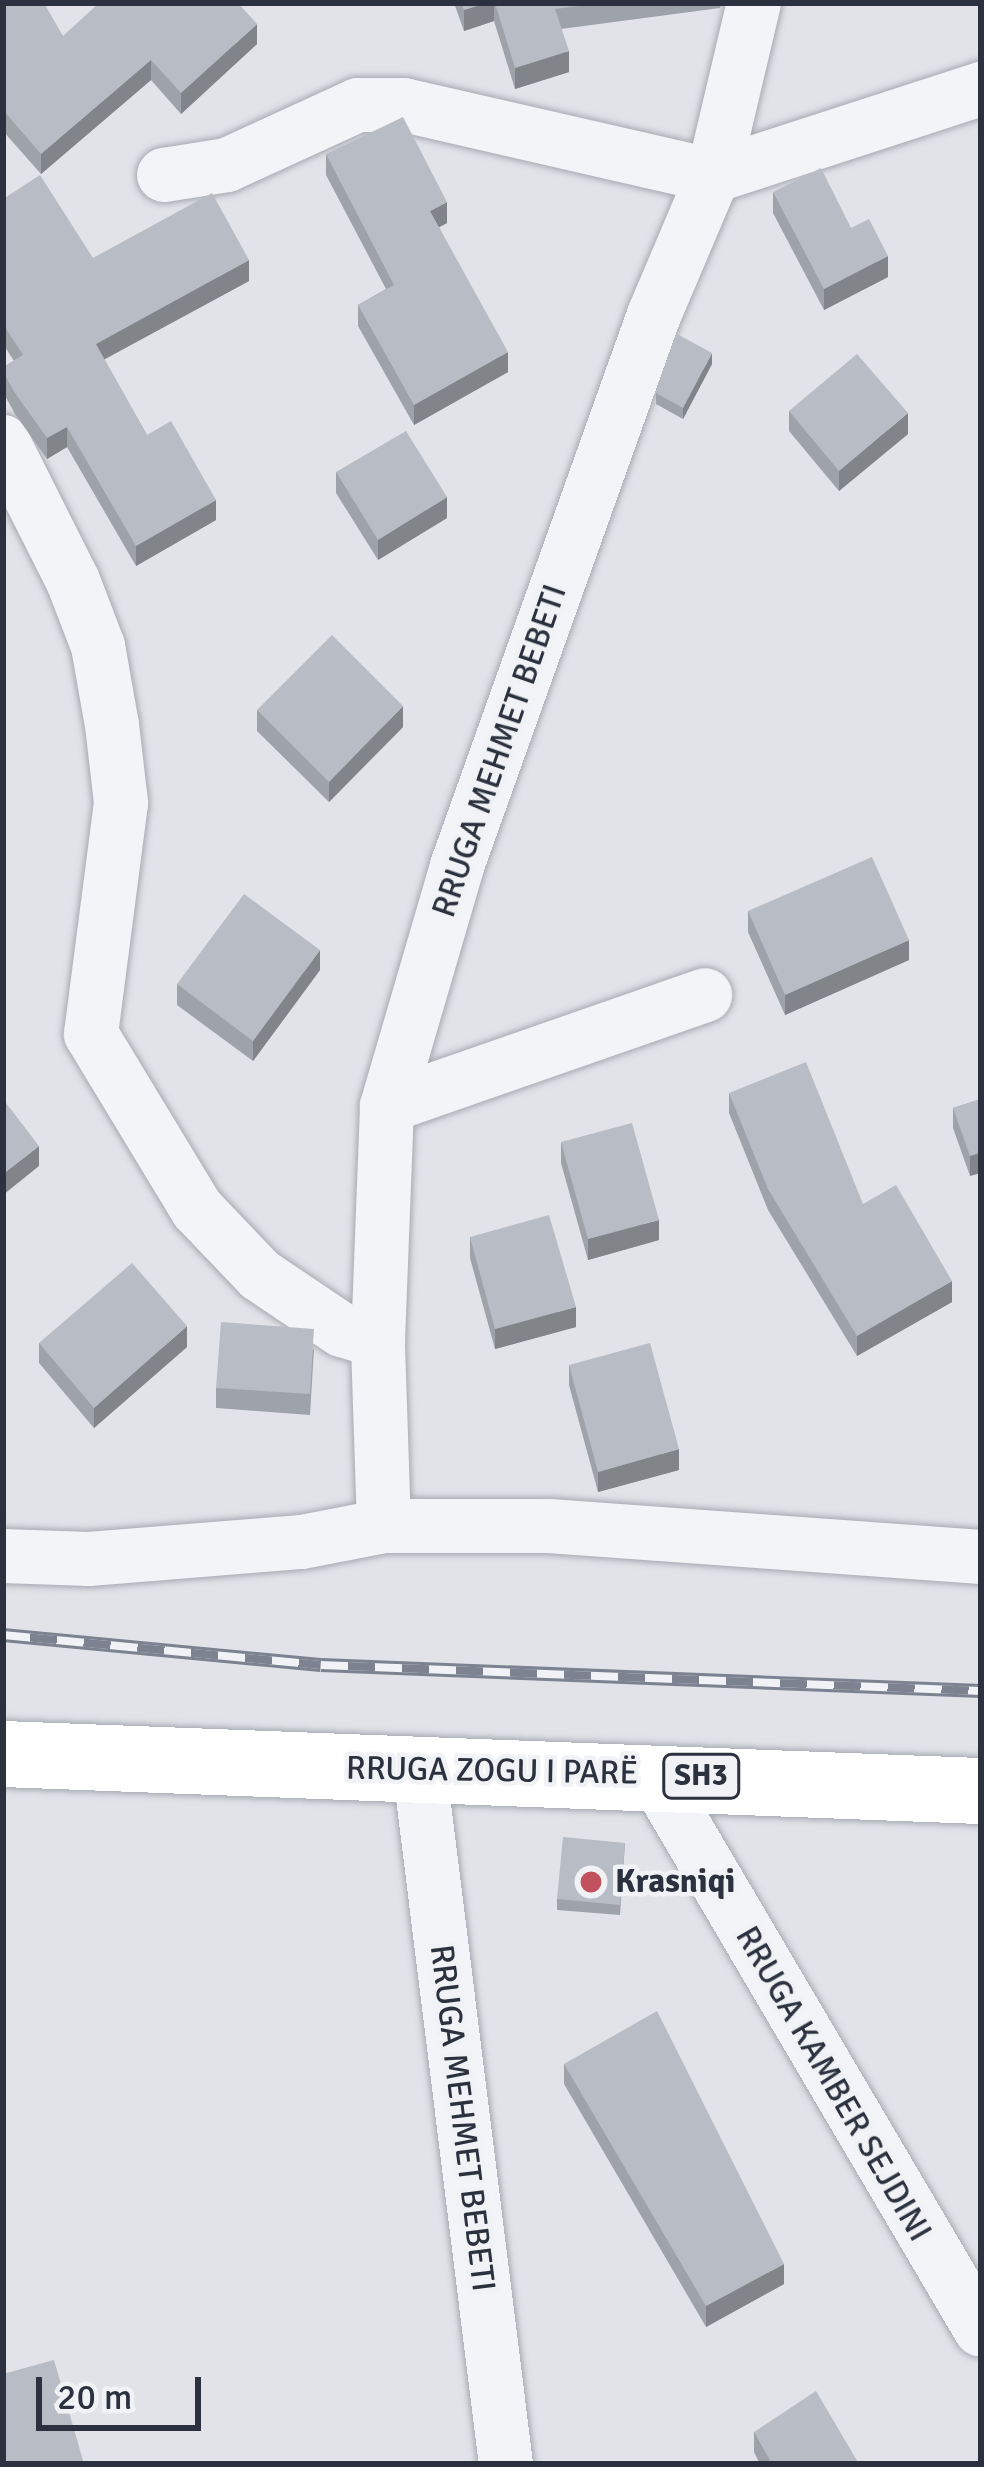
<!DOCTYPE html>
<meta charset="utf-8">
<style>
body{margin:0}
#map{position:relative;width:984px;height:2467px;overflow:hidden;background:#e1e3e8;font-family:Signika,sans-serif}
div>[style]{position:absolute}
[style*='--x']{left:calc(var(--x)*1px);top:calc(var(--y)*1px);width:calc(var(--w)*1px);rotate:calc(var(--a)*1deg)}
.roads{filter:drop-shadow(0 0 3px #a7aab2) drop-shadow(0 0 3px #a7aab2)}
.minor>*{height:54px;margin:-27px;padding:0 27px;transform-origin:27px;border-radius:27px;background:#f3f4f7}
.primary>*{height:66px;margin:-33px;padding:0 33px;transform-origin:33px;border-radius:33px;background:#fff}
.rail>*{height:14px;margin-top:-7px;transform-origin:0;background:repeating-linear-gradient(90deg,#f0f2f6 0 27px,#7c8290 0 54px);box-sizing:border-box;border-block:3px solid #7c8290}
.wall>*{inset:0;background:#9ea2a9}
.shaded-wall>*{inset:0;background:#818489}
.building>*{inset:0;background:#b8bcc4}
.dots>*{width:33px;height:33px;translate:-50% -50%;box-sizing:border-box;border:6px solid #f0f2f6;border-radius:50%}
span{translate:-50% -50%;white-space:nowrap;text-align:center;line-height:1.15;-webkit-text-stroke:9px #f0f2f6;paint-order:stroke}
.shield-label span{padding:3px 9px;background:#f0f2f6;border:3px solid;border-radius:9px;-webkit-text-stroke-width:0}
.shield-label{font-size:30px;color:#2b313e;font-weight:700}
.street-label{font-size:33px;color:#2b313e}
.poi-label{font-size:33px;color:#2b313e;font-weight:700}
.left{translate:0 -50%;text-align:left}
.frame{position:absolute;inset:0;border:6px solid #2b313e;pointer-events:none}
.scale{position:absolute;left:36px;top:2377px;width:165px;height:54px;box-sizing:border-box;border:6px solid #2b313e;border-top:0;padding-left:15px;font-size:36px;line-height:42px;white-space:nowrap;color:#2b313e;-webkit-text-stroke:9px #f0f2f6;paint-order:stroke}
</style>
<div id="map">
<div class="roads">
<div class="minor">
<i style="--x:164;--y:175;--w:64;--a:-9"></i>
<i style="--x:227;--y:165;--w:144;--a:-24.6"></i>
<i style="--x:358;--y:105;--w:46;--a:0"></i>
<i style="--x:404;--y:105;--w:317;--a:12.9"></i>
<i style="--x:713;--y:176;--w:282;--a:-18"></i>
<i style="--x:3;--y:442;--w:156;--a:63.3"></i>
<i style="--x:73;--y:581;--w:70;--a:69"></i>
<i style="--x:98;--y:646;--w:80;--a:80"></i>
<i style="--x:112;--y:725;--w:79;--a:83.4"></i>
<i style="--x:121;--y:803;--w:233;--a:97.4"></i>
<i style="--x:91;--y:1034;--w:205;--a:58.8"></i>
<i style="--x:197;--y:1209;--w:91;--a:46.3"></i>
<i style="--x:260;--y:1275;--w:99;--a:33.9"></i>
<i style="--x:342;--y:1330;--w:38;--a:17"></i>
<i style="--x:387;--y:1106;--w:337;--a:-19.2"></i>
<i style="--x:384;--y:1526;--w:185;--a:-91.9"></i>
<i style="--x:378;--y:1341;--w:235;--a:-87.8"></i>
<i style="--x:387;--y:1106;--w:250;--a:-73.7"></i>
<i style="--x:457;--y:866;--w:585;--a:-70.33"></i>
<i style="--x:654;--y:315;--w:151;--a:-67"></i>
<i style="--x:713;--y:176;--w:178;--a:-76.7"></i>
<i style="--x:3;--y:1556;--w:86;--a:2"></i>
<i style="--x:89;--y:1559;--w:214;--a:-4.6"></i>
<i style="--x:302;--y:1542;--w:84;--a:-11"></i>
<i style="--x:384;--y:1526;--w:165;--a:0"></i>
<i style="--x:549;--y:1526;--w:433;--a:4.1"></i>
<i style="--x:420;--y:1773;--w:696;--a:82.91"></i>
<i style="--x:653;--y:1773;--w:646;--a:59.51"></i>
</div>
<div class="primary">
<i style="--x:3;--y:1754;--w:979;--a:2.17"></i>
</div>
</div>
<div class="rail">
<i style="--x:3;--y:1635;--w:319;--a:5.4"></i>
<i style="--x:321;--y:1665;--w:661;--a:2.26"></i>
</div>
<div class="wall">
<i style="clip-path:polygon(3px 3px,63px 36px,257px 44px,181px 114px,151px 80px,41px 174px,3px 131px)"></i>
<i style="clip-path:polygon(454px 3px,722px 3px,720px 8px,561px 29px,569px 72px,515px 89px,494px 21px,464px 31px)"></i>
<i style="clip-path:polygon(326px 154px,447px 223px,439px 227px,508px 372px,414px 425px,358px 326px,358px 305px,386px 289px,326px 175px)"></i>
<i style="clip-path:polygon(773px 192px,851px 228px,888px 277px,824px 310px,773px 213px)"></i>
<i style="clip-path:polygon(3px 199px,93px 258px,249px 281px,104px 359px,147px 435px,216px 520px,136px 566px,67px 447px,47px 459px,15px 414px,3px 392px,3px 367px,14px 361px,3px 344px)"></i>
<i style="clip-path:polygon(712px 364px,683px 419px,656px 404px,656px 393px)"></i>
<i style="clip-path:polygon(789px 411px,908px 434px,839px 491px,789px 431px)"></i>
<i style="clip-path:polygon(336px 472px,447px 518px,378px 560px,336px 493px)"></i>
<i style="clip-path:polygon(257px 710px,403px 727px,329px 802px,257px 731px)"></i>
<i style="clip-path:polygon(748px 911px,909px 960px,785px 1015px,748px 932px)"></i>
<i style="clip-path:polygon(320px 970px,253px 1061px,177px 1005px,177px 984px)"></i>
<i style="clip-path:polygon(729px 1093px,952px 1302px,857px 1356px,768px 1210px,729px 1113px)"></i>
<i style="clip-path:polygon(981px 1099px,970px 1176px,953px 1128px,953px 1108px)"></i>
<i style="clip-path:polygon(561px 1142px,659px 1240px,588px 1260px,561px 1163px)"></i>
<i style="clip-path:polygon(470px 1237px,576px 1327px,495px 1349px,470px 1258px)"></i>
<i style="clip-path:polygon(39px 1343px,187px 1347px,94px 1428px,39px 1363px)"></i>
<i style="clip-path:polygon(314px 1349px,310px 1415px,216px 1408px,216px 1388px)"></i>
<i style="clip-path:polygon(569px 1365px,679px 1470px,598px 1492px,569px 1385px)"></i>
<i style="clip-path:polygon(625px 1843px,620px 1915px,557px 1910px,557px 1899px)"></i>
<i style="clip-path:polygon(564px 2064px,784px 2284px,706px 2327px,564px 2084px)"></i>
<i style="clip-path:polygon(754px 2432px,859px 2464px,760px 2464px,754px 2452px)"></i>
</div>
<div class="shaded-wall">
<i style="clip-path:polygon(487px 3px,494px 3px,494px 21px,464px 31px,464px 10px)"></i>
<i style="clip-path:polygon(257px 24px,257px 44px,181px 114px,181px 93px)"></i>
<i style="clip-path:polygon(569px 51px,569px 72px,515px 89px,515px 68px)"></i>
<i style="clip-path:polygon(151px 60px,151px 80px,41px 174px,41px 154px)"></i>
<i style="clip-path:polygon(447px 202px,447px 223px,430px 232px,430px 211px)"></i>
<i style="clip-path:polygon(888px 256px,888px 277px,824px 310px,824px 289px)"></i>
<i style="clip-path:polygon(249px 260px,249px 281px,96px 364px,96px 344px)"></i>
<i style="clip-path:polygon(508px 352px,508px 372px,414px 425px,414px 405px)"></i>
<i style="clip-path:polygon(712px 353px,712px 364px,683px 419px,683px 408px)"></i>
<i style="clip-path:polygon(908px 413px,908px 434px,839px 491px,839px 471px)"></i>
<i style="clip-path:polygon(67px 427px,67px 447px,47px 459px,47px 438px)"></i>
<i style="clip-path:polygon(447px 497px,447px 518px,378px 560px,378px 540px)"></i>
<i style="clip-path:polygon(216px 500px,216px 520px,136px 566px,136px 546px)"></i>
<i style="clip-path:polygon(403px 706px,403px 727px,329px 802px,329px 782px)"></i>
<i style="clip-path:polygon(909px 940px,909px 960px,785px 1015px,785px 995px)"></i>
<i style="clip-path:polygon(320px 950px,320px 970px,253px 1061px,253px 1041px)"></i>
<i style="clip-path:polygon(39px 1146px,39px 1166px,3px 1195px,3px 1174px)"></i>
<i style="clip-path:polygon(981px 1152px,981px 1173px,970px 1176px,970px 1156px)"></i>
<i style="clip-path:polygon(659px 1220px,659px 1240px,588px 1260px,588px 1239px)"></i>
<i style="clip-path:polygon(952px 1281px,952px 1302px,857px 1356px,857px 1336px)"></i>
<i style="clip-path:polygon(576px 1307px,576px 1327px,495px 1349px,495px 1329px)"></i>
<i style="clip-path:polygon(187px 1326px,187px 1347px,94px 1428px,94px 1408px)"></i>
<i style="clip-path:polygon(679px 1449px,679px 1470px,598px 1492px,598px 1472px)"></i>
<i style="clip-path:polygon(784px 2264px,784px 2284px,706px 2327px,706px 2306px)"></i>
</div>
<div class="building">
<i style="clip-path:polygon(3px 3px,44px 3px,63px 36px,99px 3px,238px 3px,257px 24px,181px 93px,151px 60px,41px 154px,3px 110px)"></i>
<i style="clip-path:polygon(461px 3px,487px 3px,464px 10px)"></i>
<i style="clip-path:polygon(495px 3px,604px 3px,555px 9px,569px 51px,515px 68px)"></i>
<i style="clip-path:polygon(403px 117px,447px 202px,430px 211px,508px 352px,414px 405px,358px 305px,394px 285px,326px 154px)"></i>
<i style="clip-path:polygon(821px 168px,851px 228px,869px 219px,888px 256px,824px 289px,773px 192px)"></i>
<i style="clip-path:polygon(40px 175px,93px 258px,212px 193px,249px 260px,96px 344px,147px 435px,171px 421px,216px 500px,136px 546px,67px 427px,47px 438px,15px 393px,3px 372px,3px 367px,23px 355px,3px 324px,3px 199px)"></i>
<i style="clip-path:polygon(677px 334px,712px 353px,683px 408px,656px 393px)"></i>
<i style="clip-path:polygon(857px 354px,908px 413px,839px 471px,789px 411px)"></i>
<i style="clip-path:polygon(406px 431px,447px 497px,378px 540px,336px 472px)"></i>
<i style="clip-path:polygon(332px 635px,403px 706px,329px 782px,257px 710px)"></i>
<i style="clip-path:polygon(872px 857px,909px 940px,785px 995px,748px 911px)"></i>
<i style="clip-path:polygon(244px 894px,320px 950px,253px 1041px,177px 984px)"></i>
<i style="clip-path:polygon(806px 1062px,863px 1204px,896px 1185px,952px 1281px,857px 1336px,768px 1189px,729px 1093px)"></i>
<i style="clip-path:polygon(3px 1099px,39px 1146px,3px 1174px)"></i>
<i style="clip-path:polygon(981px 1099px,981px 1152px,970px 1156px,953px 1108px)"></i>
<i style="clip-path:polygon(632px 1123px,659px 1220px,588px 1239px,561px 1142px)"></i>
<i style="clip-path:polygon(549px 1215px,576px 1307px,495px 1329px,470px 1237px)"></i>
<i style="clip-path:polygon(132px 1263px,187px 1326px,94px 1408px,39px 1343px)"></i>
<i style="clip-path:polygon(221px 1322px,314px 1329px,310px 1394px,216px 1388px)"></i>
<i style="clip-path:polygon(650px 1343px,679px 1449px,598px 1472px,569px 1365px)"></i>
<i style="clip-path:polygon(563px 1837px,625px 1843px,620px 1905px,557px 1899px)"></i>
<i style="clip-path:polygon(657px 2011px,784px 2264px,706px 2306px,564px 2064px)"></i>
<i style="clip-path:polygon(54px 2360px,84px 2464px,3px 2464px,3px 2374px)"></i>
<i style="clip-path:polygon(816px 2391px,859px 2464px,772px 2464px,754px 2432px)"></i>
</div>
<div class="dots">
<i style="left:591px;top:1882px;background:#c1515d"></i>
</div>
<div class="shield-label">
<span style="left:701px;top:1776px">SH3</span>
</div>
<div class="street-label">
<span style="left:500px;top:751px;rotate:-71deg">RRUGA MEHMET BEBETI</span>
<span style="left:492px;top:1771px;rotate:1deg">RRUGA ZOGU I PARË</span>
<span style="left:833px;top:2084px;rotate:60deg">RRUGA KAMBER SEJDINI</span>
<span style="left:462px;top:2118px;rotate:83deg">RRUGA MEHMET BEBETI</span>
</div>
<div class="poi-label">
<span class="left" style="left:615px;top:1882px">Krasniqi</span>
</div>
<div class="frame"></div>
<div class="scale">20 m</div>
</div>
